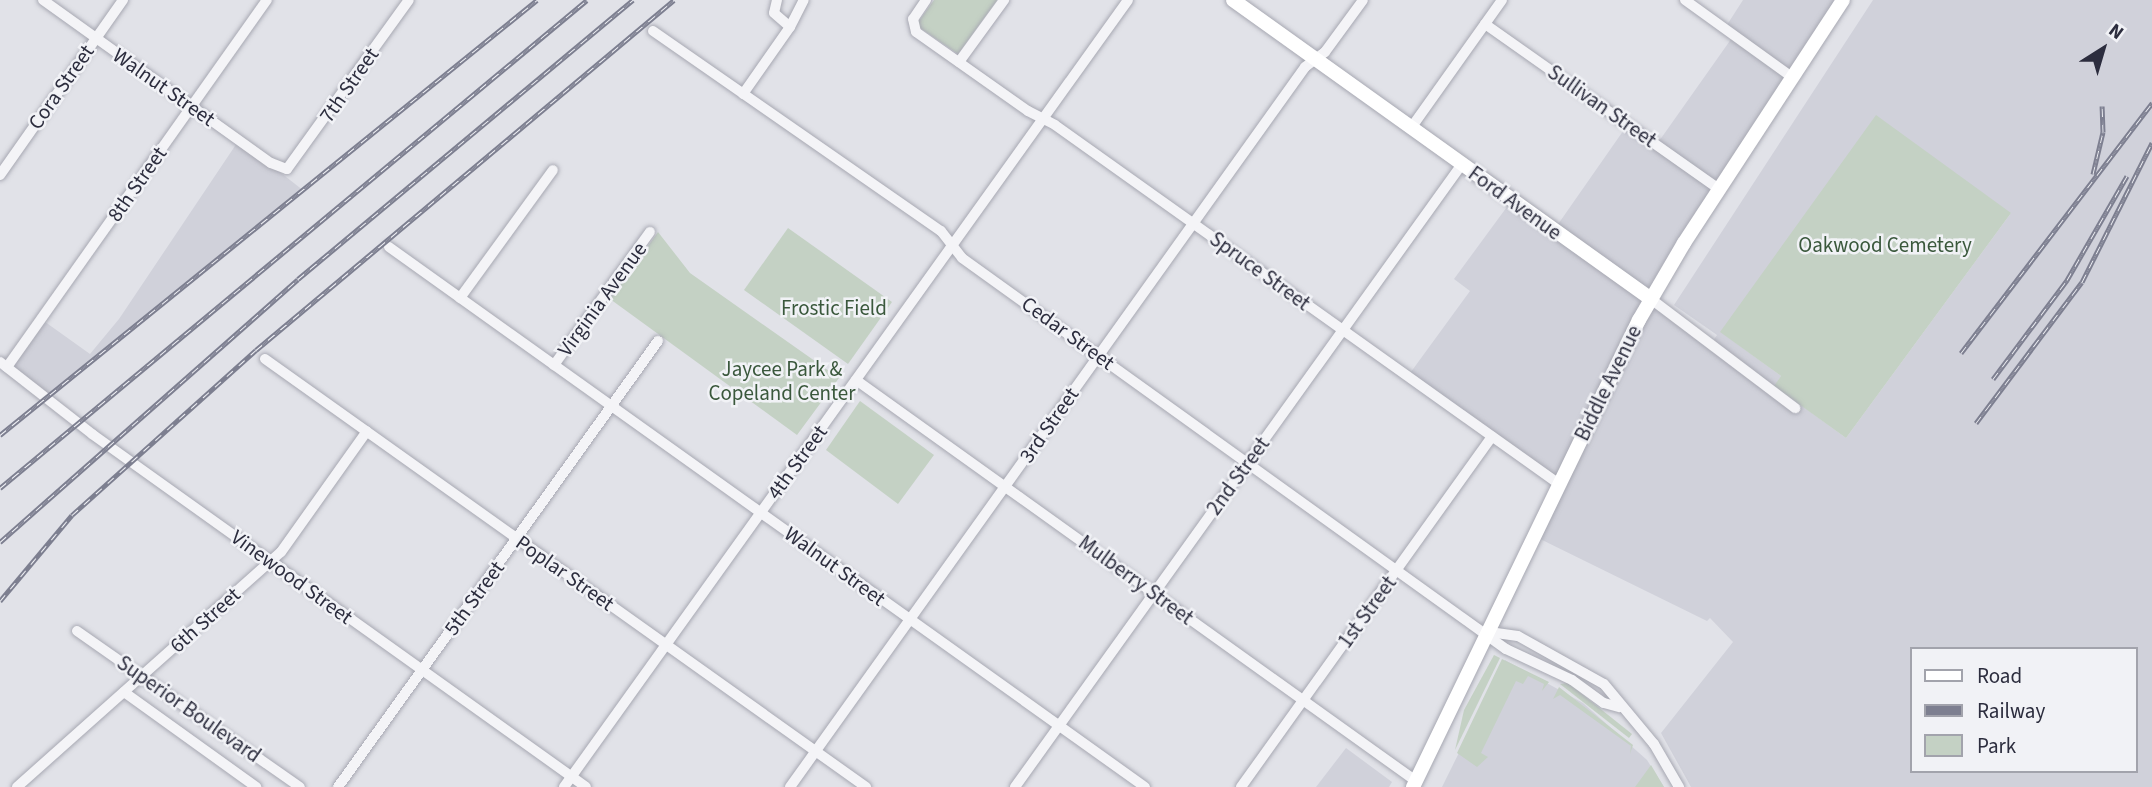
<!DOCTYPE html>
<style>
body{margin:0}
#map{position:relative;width:2152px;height:787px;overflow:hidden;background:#e1e2e8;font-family:"Source Sans 3",sans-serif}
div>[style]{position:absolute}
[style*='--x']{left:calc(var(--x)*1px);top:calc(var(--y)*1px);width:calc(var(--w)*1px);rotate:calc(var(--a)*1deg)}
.built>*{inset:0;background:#d0d1da}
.green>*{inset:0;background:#c4d1c4}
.roads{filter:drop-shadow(0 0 2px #a7a8b2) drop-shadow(0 0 2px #a7a8b2)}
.minor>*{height:10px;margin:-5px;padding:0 5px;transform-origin:5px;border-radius:5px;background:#f4f4f7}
.secondary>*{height:14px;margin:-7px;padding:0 7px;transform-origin:7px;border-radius:7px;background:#fff}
.rail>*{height:5px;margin-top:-2.5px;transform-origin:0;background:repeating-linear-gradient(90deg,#f1f2f6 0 8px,#7d7f90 0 16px);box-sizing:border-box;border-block:2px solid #7d7f90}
span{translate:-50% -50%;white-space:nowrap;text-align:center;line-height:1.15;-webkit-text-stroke:5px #f1f2f6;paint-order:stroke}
.street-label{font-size:21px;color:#2c2d3e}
.park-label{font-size:21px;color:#3a583c}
.legend{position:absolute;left:1910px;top:647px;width:228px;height:126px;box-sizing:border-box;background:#f1f2f6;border:2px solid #a2a3ac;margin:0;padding:9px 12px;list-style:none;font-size:21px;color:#2c2d3e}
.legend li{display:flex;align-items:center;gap:14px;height:35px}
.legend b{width:35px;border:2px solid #a2a3ac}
.north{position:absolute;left:2068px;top:14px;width:70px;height:70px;-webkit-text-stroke:5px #f1f2f6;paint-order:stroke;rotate:37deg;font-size:19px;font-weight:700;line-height:28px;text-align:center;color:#2c2d3e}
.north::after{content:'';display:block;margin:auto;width:24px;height:32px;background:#2c2d3e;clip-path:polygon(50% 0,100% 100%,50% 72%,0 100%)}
</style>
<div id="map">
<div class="built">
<i style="clip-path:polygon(evenodd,1743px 0,1843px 0,1651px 299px,1711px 344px,1717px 335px,1674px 305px,1873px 0,2152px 0,2152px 787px,1691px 787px,1661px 733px,1733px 642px,1710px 618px,1707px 621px,1534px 536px,1558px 484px,1408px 376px,1470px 291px,1454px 279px,1512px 200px,1554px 230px,1628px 124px,1657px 144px,1734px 35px,1725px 28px,1743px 0,2011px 213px,1846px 438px,1775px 386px,1781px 376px,1721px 332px,2011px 213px,1743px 0,1912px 649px,2136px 649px,2136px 771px,1912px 771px,1912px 649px)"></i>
<i style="clip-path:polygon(239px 140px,304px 191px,50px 398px,7px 367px,41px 319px,90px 354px,119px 319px)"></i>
<i style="clip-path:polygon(1505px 660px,1583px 703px,1647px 760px,1664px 787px,1442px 787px)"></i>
<i style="clip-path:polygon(1346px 748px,1392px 782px,1389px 787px,1316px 787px)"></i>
</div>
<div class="green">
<i style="clip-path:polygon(934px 0,997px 0,958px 54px,916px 25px)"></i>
<i style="clip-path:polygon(1876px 115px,2011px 213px,1846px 438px,1774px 386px,1781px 376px,1720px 332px)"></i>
<i style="clip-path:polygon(788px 228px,892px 302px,848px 364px,744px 290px)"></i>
<i style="clip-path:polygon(658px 232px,690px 273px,839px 378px,797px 435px,610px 299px)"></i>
<i style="clip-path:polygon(860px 401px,934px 455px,898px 504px,826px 450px)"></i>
<i style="clip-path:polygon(1494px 655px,1500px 658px,1455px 750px,1464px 710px)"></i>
<i style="clip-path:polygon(1502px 659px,1549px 682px,1542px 691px,1544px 684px,1528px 676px,1523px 684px,1516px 681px,1481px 753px,1488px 757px,1477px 767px,1457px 753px)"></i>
<i style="clip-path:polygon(1568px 683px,1632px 734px,1629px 738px,1560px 684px)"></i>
<i style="clip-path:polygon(1559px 687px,1633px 745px,1630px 754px,1631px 746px,1560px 695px,1553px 699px)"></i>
<i style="clip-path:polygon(1651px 765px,1664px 787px,1635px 787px)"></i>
</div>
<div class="roads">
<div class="minor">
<i style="--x:43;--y:0;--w:280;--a:35.6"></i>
<i style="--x:271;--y:163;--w:17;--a:21"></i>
<i style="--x:287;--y:169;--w:208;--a:-54.2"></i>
<i style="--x:777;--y:0;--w:13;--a:103"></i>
<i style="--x:774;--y:13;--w:21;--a:41"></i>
<i style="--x:926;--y:0;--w:23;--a:124"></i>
<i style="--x:913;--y:19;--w:13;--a:77"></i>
<i style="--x:916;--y:32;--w:137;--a:35.2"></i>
<i style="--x:1028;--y:111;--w:30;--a:27"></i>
<i style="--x:1055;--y:125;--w:619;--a:35.46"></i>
<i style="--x:1685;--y:0;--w:133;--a:35.8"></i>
<i style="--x:1485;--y:24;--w:286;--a:35.2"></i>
<i style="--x:653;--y:31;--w:351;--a:34.8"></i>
<i style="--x:941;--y:231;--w:34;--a:52"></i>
<i style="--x:962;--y:258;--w:670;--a:35.71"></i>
<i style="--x:1506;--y:649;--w:73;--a:25.2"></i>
<i style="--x:1572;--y:680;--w:39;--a:36"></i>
<i style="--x:1604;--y:703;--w:16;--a:15"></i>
<i style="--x:959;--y:62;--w:77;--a:-54"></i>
<i style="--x:743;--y:94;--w:82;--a:-55"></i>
<i style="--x:790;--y:27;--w:30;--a:-63"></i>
<i style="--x:1411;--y:128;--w:157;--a:-54.6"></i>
<i style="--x:0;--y:175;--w:214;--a:-54.9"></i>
<i style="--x:389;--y:247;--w:929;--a:35.54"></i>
<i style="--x:460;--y:298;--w:158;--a:-54"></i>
<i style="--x:1651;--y:299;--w:181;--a:37.1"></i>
<i style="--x:265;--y:359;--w:738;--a:35.46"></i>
<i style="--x:0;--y:362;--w:117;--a:38"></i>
<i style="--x:92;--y:434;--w:607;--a:35.55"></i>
<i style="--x:554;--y:365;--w:164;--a:-54.2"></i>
<i style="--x:7;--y:367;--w:450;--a:-54.7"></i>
<i style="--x:856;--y:380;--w:689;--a:35.61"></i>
<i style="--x:77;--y:631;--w:272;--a:35"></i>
<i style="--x:1489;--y:632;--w:29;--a:8"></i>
<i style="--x:1518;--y:636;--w:98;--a:29.2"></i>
<i style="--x:1604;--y:684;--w:78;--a:50.2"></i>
<i style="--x:1654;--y:744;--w:50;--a:59.8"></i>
<i style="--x:124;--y:692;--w:163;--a:35.7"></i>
<i style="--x:17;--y:787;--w:353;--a:-41.7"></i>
<i style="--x:281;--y:552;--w:148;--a:-54.6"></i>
<i style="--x:338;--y:787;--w:549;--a:-54.34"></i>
<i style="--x:564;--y:787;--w:968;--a:-54.37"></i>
<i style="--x:790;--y:787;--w:885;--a:-54.42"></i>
<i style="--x:1305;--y:67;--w:25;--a:-37"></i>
<i style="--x:1325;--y:52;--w:64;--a:-53.8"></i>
<i style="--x:1015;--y:787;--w:767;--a:-54.34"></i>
<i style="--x:1241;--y:787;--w:431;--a:-54.4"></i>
</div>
<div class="secondary">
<i style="--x:1233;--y:0;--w:514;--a:35.58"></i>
<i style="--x:1413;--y:787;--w:519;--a:-64.18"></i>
<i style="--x:1639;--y:320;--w:89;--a:-59.7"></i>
<i style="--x:1684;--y:243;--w:290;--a:-56.8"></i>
</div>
</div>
<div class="rail">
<i style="--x:2093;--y:174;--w:43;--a:-76.6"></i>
<i style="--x:2103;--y:132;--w:26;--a:-92"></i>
<i style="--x:1961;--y:353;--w:315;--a:-52.6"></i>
<i style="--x:1993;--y:379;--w:124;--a:-53.2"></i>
<i style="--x:2067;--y:280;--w:120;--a:-60"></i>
<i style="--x:1976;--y:423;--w:176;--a:-53.1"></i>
<i style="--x:2082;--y:282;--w:156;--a:-63.3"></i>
<i style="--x:0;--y:435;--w:691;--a:-39.01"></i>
<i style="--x:0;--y:488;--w:763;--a:-39.74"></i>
<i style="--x:0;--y:542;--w:397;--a:-41.4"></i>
<i style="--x:298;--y:279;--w:436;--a:-39.8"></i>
<i style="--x:0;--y:601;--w:112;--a:-50.1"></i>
<i style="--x:72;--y:515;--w:247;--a:-41.9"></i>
<i style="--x:256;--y:350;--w:545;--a:-39.94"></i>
</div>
<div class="street-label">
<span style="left:349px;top:85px;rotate:-55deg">7th Street</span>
<span style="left:61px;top:87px;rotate:-55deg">Cora Street</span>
<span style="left:164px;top:87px;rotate:35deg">Walnut Street</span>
<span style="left:1602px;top:106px;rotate:35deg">Sullivan Street</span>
<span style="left:137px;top:184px;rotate:-55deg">8th Street</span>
<span style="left:1515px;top:203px;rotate:36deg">Ford Avenue</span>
<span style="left:1260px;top:271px;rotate:36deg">Spruce Street</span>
<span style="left:602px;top:299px;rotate:-54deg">Virginia Avenue</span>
<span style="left:1068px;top:333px;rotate:36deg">Cedar Street</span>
<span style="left:1608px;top:383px;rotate:-64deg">Biddle Avenue</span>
<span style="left:1049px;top:425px;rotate:-55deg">3rd Street</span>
<span style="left:797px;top:462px;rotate:-54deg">4th Street</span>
<span style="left:1238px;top:476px;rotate:-54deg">2nd Street</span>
<span style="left:835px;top:566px;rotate:36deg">Walnut Street</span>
<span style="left:565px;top:573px;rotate:35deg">Poplar Street</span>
<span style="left:292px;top:577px;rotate:36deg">Vinewood Street</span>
<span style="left:1136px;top:580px;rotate:36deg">Mulberry Street</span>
<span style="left:474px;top:598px;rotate:-54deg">5th Street</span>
<span style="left:1367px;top:612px;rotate:-54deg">1st Street</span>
<span style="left:205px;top:620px;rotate:-42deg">6th Street</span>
<span style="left:189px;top:709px;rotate:35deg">Superior Boulevard</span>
</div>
<div class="park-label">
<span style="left:1885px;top:245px">Oakwood Cemetery</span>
<span style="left:834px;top:308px">Frostic Field</span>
<span style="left:782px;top:381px">Jaycee Park &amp;<br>Copeland Center</span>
</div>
<ul class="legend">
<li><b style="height:9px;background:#fff"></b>Road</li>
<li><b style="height:9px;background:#7d7f90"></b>Railway</li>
<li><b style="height:19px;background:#c4d1c4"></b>Park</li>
</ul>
<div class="north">N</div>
</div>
